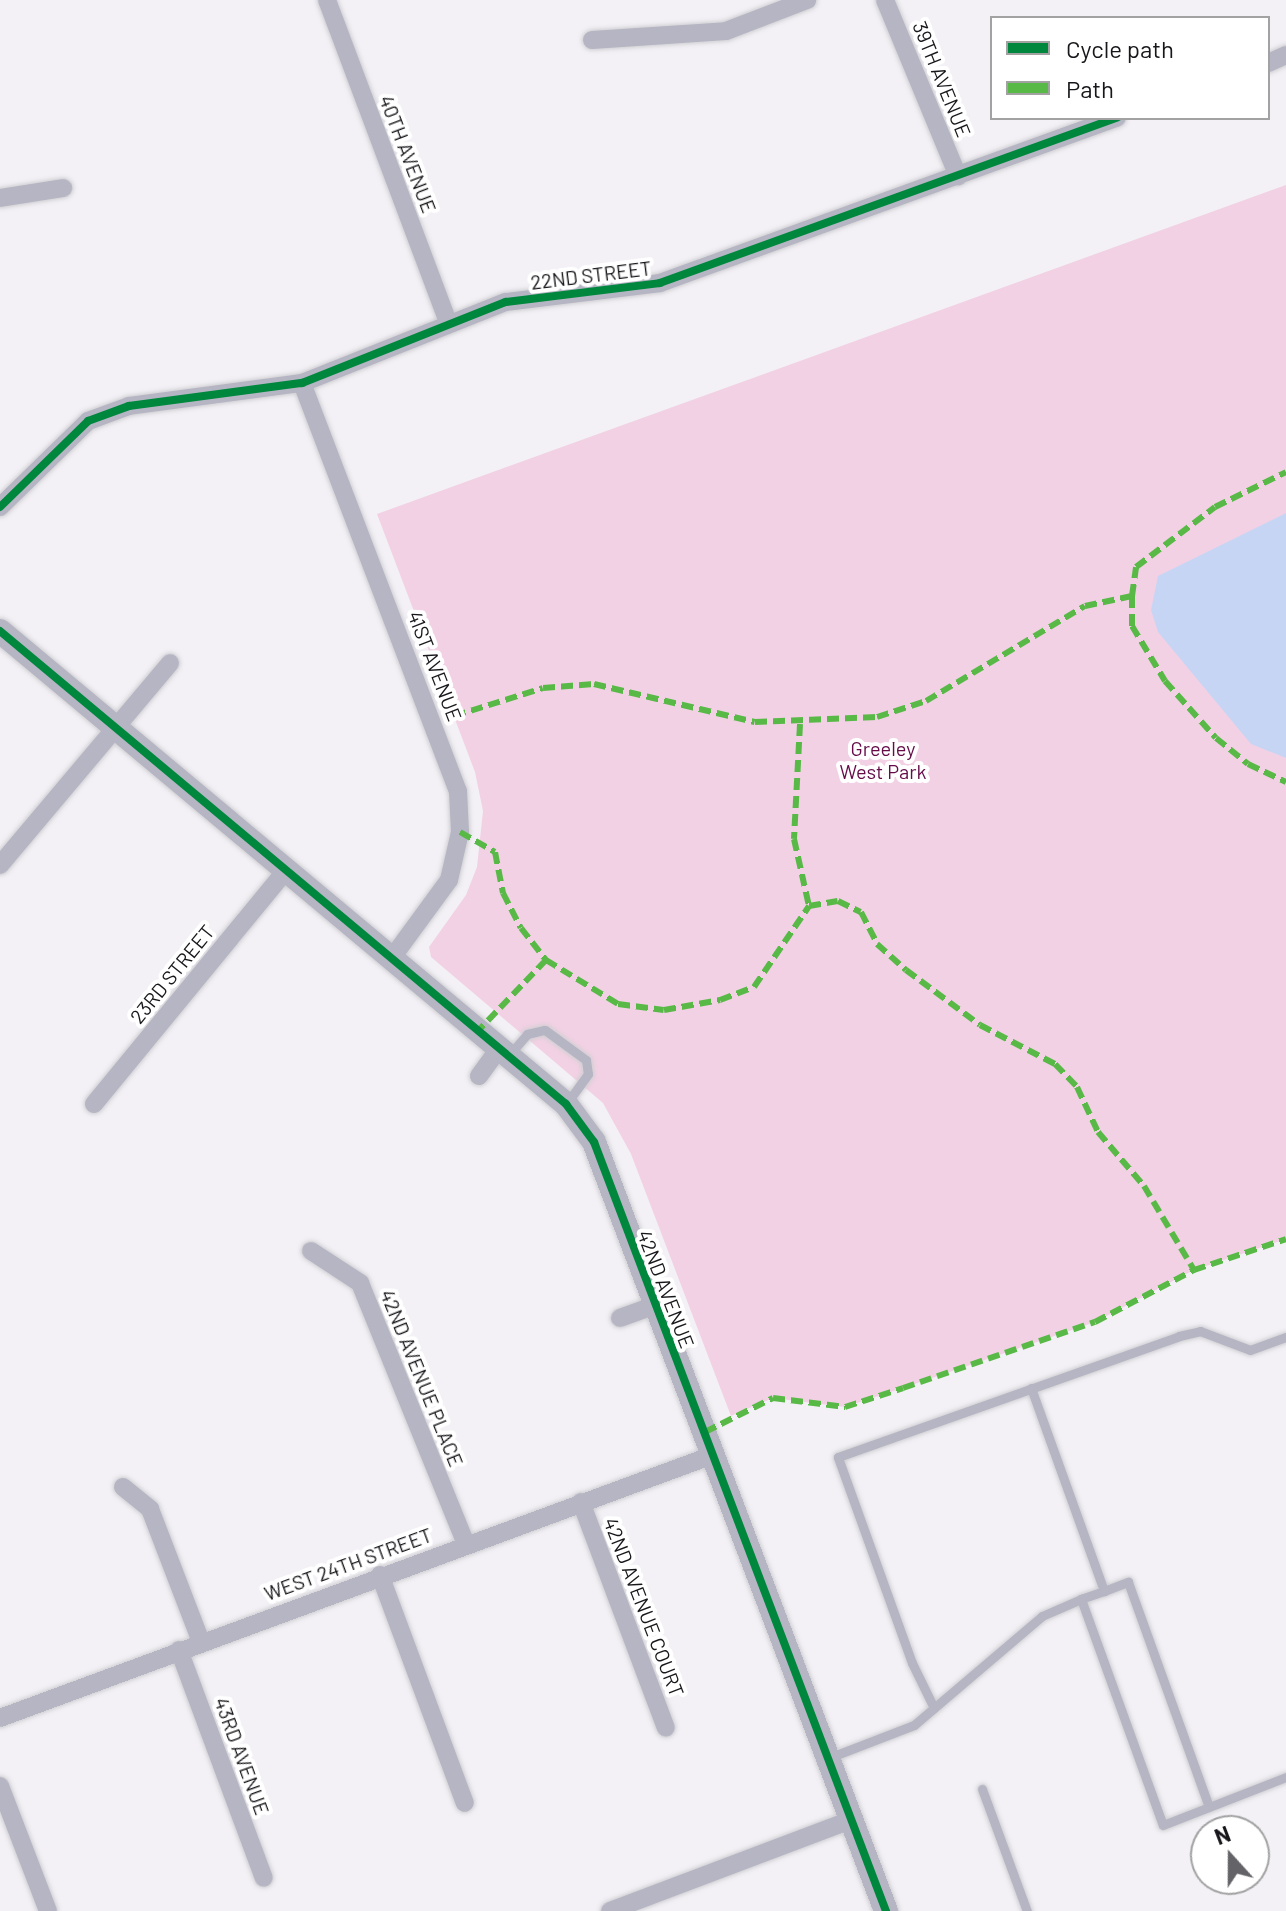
<!DOCTYPE html>
<style>
body{margin:0}
#map{position:relative;width:1286px;height:1911px;overflow:hidden;background:#f3f1f6;font-family:Barlow,sans-serif}
div>[style]{position:absolute}
[style*='--x']{left:calc(var(--x)*1px);top:calc(var(--y)*1px);width:calc(var(--w)*1px);rotate:calc(var(--a)*1deg)}
.green>*{inset:0;background:#f2d1e4}
.water>*{inset:0;background:#c7d5f4}
.roads{filter:drop-shadow(0 0 2px #d0cfd2) drop-shadow(0 0 2px #d0cfd2)}
.service>*{height:9px;margin:-4.5px;padding:0 4.5px;transform-origin:4.5px;border-radius:4.5px;background:#b5b5c4}
.minor>*{height:18px;margin:-9px;padding:0 9px;transform-origin:9px;border-radius:9px;background:#b5b5c4}
.tertiary>*{height:24px;margin:-12px;padding:0 12px;transform-origin:12px;border-radius:12px;background:#b5b5c4}
.quiet>*{height:6px;margin-top:-3px;transform-origin:0;background:repeating-linear-gradient(90deg,#58b947 0 12px,transparent 0 18px)}
.cycleway>*{height:8px;margin:-4px;padding:0 4px;transform-origin:4px;border-radius:4px;background:#00873e}
span{translate:-50% -50%;white-space:nowrap;text-align:center;line-height:1.15;-webkit-text-stroke:8px #fff;paint-order:stroke}
.street-label{font-size:20px;color:#17161a}
.park-label{font-size:20px;color:#650b48}
.legend{position:absolute;left:990px;top:16px;width:280px;height:104px;box-sizing:border-box;background:#fff;border:2px solid #a2a2a3;margin:0;padding:10px 14px;list-style:none;font-size:24px;color:#17161a}
.legend li{display:flex;align-items:center;gap:16px;height:40px}
.legend b{width:40px;border:2px solid #a2a2a3}
.north{position:absolute;left:1190px;top:1815px;width:80px;height:80px;box-sizing:border-box;background:#fff;border:2px solid #a2a2a3;border-radius:50%;rotate:339deg;font-size:22px;font-weight:700;line-height:32px;text-align:center;color:#17161a}
.north::after{content:'';display:block;margin:auto;width:28px;height:36px;background:#646367;clip-path:polygon(50% 0,100% 100%,50% 72%,0 100%)}
</style>
<div id="map">
<div class="green">
<i style="clip-path:polygon(1286px 185px,1286px 1239px,1194px 1270px,1095px 1322px,903px 1388px,845px 1407px,773px 1398px,731px 1416px,631px 1154px,603px 1103px,431px 957px,429px 947px,466px 895px,477px 867px,483px 811px,475px 772px,377px 514px)"></i>
</div>
<div class="water">
<i style="clip-path:polygon(1286px 513px,1286px 758px,1251px 744px,1158px 632px,1151px 610px,1158px 576px)"></i>
</div>
<div class="roads">
<div class="service">
<i style="--x:509;--y:1055;--w:28;--a:-49"></i>
<i style="--x:527;--y:1034;--w:18;--a:-13"></i>
<i style="--x:545;--y:1030;--w:51;--a:36.2"></i>
<i style="--x:586;--y:1060;--w:14;--a:82"></i>
<i style="--x:588;--y:1074;--w:34;--a:126"></i>
<i style="--x:1031;--y:1388;--w:216;--a:70.2"></i>
<i style="--x:1104;--y:1591;--w:24;--a:161"></i>
<i style="--x:1104;--y:1591;--w:26;--a:-21"></i>
<i style="--x:1128;--y:1582;--w:239;--a:70.2"></i>
<i style="--x:934;--y:1708;--w:50;--a:-116.1"></i>
<i style="--x:912;--y:1663;--w:219;--a:-109.8"></i>
<i style="--x:838;--y:1457;--w:362;--a:-19.5"></i>
<i style="--x:1179;--y:1336;--w:22;--a:-13"></i>
<i style="--x:1200;--y:1331;--w:53;--a:20.8"></i>
<i style="--x:1250;--y:1350;--w:38;--a:-20"></i>
<i style="--x:831;--y:1757;--w:89;--a:-21.1"></i>
<i style="--x:914;--y:1725;--w:168;--a:-40.4"></i>
<i style="--x:1042;--y:1616;--w:43;--a:-23.6"></i>
<i style="--x:1081;--y:1599;--w:240;--a:70.1"></i>
<i style="--x:1163;--y:1825;--w:132;--a:-21.3"></i>
<i style="--x:982;--y:1789;--w:130;--a:69.8"></i>
</div>
<div class="minor">
<i style="--x:327;--y:0;--w:346;--a:69.4"></i>
<i style="--x:885;--y:0;--w:191;--a:67.5"></i>
<i style="--x:592;--y:40;--w:134;--a:-3.8"></i>
<i style="--x:726;--y:31;--w:87;--a:-20.9"></i>
<i style="--x:1268;--y:63;--w:20;--a:-24"></i>
<i style="--x:0;--y:198;--w:64;--a:-9"></i>
<i style="--x:302;--y:383;--w:437;--a:69.1"></i>
<i style="--x:458;--y:791;--w:41;--a:87.2"></i>
<i style="--x:460;--y:832;--w:49;--a:102.9"></i>
<i style="--x:449;--y:880;--w:97;--a:126.2"></i>
<i style="--x:0;--y:507;--w:123;--a:-44.3"></i>
<i style="--x:88;--y:421;--w:44;--a:-20.1"></i>
<i style="--x:129;--y:406;--w:175;--a:-7.6"></i>
<i style="--x:302;--y:383;--w:219;--a:-21.7"></i>
<i style="--x:506;--y:302;--w:155;--a:-7"></i>
<i style="--x:660;--y:283;--w:486;--a:-19.9"></i>
<i style="--x:0;--y:865;--w:264;--a:-49.9"></i>
<i style="--x:479;--y:1076;--w:32;--a:-54"></i>
<i style="--x:94;--y:1104;--w:299;--a:-50.6"></i>
<i style="--x:311;--y:1251;--w:59;--a:33.1"></i>
<i style="--x:360;--y:1283;--w:282;--a:67.9"></i>
<i style="--x:620;--y:1318;--w:35;--a:-20"></i>
<i style="--x:123;--y:1487;--w:35;--a:39"></i>
<i style="--x:150;--y:1509;--w:142;--a:69"></i>
<i style="--x:581;--y:1502;--w:241;--a:69.4"></i>
<i style="--x:380;--y:1575;--w:243;--a:69.6"></i>
<i style="--x:179;--y:1650;--w:243;--a:69.6"></i>
<i style="--x:0;--y:1718;--w:760;--a:-20.25"></i>
<i style="--x:0;--y:1786;--w:134;--a:69"></i>
<i style="--x:610;--y:1911;--w:258;--a:-20.7"></i>
</div>
<div class="tertiary">
<i style="--x:0;--y:631;--w:738;--a:39.89"></i>
<i style="--x:566;--y:1104;--w:47;--a:53.6"></i>
<i style="--x:594;--y:1142;--w:823;--a:69.21"></i>
</div>
</div>
<div class="quiet">
<i style="--x:1132;--y:596;--w:30;--a:90"></i>
<i style="--x:1132;--y:626;--w:64;--a:59"></i>
<i style="--x:1165;--y:681;--w:76;--a:48.2"></i>
<i style="--x:1216;--y:738;--w:41;--a:39.1"></i>
<i style="--x:1248;--y:764;--w:42;--a:25.3"></i>
<i style="--x:454;--y:716;--w:93;--a:-17.5"></i>
<i style="--x:543;--y:688;--w:51;--a:-4.5"></i>
<i style="--x:594;--y:684;--w:165;--a:13.3"></i>
<i style="--x:755;--y:722;--w:122;--a:-2.3"></i>
<i style="--x:877;--y:717;--w:52;--a:-18.1"></i>
<i style="--x:926;--y:701;--w:185;--a:-30.9"></i>
<i style="--x:1085;--y:606;--w:48;--a:-12"></i>
<i style="--x:1132;--y:596;--w:29;--a:-82"></i>
<i style="--x:1136;--y:567;--w:99;--a:-37.2"></i>
<i style="--x:1215;--y:507;--w:79;--a:-26.2"></i>
<i style="--x:800;--y:724;--w:115;--a:93"></i>
<i style="--x:794;--y:839;--w:69;--a:77.4"></i>
<i style="--x:460;--y:832;--w:40;--a:29.7"></i>
<i style="--x:495;--y:852;--w:42;--a:79"></i>
<i style="--x:503;--y:893;--w:39;--a:63"></i>
<i style="--x:521;--y:928;--w:41;--a:52"></i>
<i style="--x:546;--y:960;--w:100;--a:133.8"></i>
<i style="--x:546;--y:960;--w:84;--a:31.4"></i>
<i style="--x:618;--y:1004;--w:46;--a:7.4"></i>
<i style="--x:664;--y:1010;--w:57;--a:-10.1"></i>
<i style="--x:720;--y:1000;--w:36;--a:-21"></i>
<i style="--x:754;--y:987;--w:98;--a:-55.8"></i>
<i style="--x:809;--y:906;--w:29;--a:-10"></i>
<i style="--x:838;--y:901;--w:25;--a:26"></i>
<i style="--x:861;--y:912;--w:36;--a:63"></i>
<i style="--x:877;--y:944;--w:39;--a:42"></i>
<i style="--x:906;--y:970;--w:92;--a:36.6"></i>
<i style="--x:980;--y:1025;--w:85;--a:27.5"></i>
<i style="--x:1055;--y:1064;--w:32;--a:46"></i>
<i style="--x:1077;--y:1087;--w:50;--a:65"></i>
<i style="--x:1098;--y:1132;--w:71;--a:49.6"></i>
<i style="--x:1144;--y:1186;--w:98;--a:59.2"></i>
<i style="--x:705;--y:1432;--w:76;--a:-26.6"></i>
<i style="--x:773;--y:1398;--w:73;--a:7.1"></i>
<i style="--x:845;--y:1407;--w:61;--a:-18.1"></i>
<i style="--x:903;--y:1388;--w:203;--a:-19"></i>
<i style="--x:1095;--y:1322;--w:112;--a:-27.7"></i>
<i style="--x:1194;--y:1270;--w:97;--a:-18.6"></i>
</div>
<div class="cycleway">
<i style="--x:0;--y:507;--w:123;--a:-44.3"></i>
<i style="--x:88;--y:421;--w:44;--a:-20.1"></i>
<i style="--x:129;--y:406;--w:175;--a:-7.6"></i>
<i style="--x:302;--y:383;--w:219;--a:-21.7"></i>
<i style="--x:506;--y:302;--w:155;--a:-7"></i>
<i style="--x:660;--y:283;--w:486;--a:-19.9"></i>
<i style="--x:0;--y:631;--w:738;--a:39.89"></i>
<i style="--x:566;--y:1104;--w:47;--a:53.6"></i>
<i style="--x:594;--y:1142;--w:823;--a:69.21"></i>
</div>
<div class="street-label">
<span style="left:942px;top:79px;rotate:68deg">39TH AVENUE</span>
<span style="left:408px;top:154px;rotate:69deg">40TH AVENUE</span>
<span style="left:591px;top:275px;rotate:-7deg">22ND STREET</span>
<span style="left:435px;top:666px;rotate:69deg">41ST AVENUE</span>
<span style="left:172px;top:974px;rotate:-51deg">23RD STREET</span>
<span style="left:666px;top:1289px;rotate:69deg">42ND AVENUE</span>
<span style="left:422px;top:1378px;rotate:68deg">42ND AVENUE PLACE</span>
<span style="left:348px;top:1564px;rotate:-20deg">WEST 24TH STREET</span>
<span style="left:644px;top:1607px;rotate:69deg">42ND AVENUE COURT</span>
<span style="left:242px;top:1756px;rotate:70deg">43RD AVENUE</span>
</div>
<div class="park-label">
<span style="left:883px;top:760px">Greeley<br>West Park</span>
</div>
<ul class="legend">
<li><b style="height:10px;background:#00873e"></b>Cycle path</li>
<li><b style="height:10px;background:#58b947"></b>Path</li>
</ul>
<div class="north">N</div>
</div>
